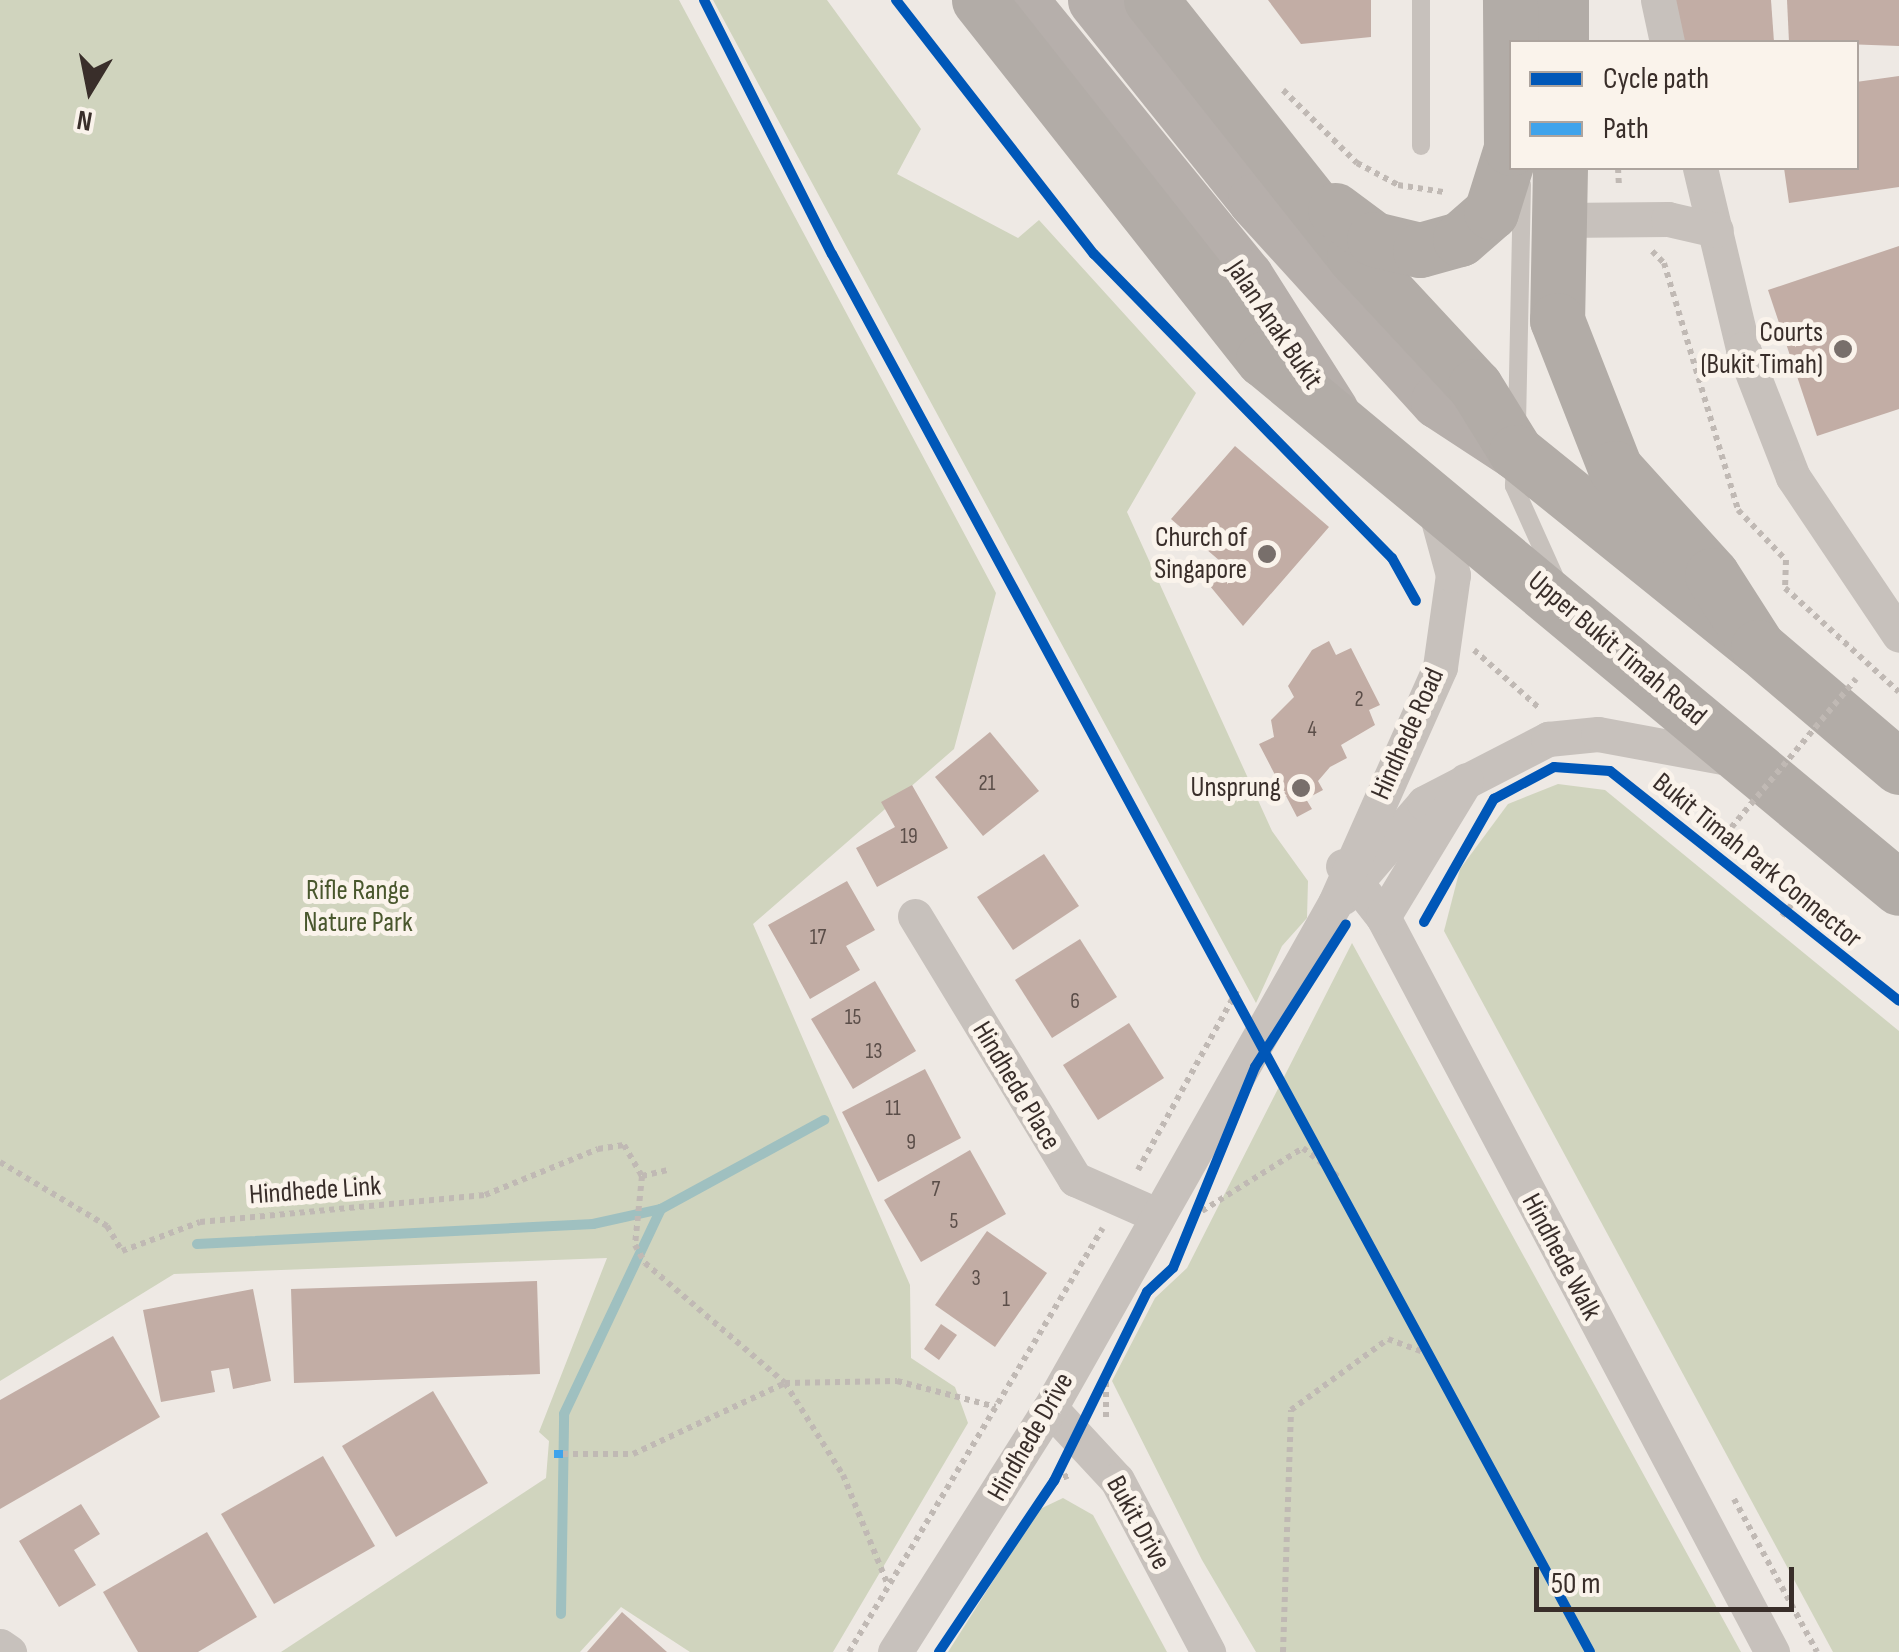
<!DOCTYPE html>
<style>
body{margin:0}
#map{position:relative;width:1899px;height:1652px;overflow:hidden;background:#eee9e4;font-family:"Sofia Sans Condensed",sans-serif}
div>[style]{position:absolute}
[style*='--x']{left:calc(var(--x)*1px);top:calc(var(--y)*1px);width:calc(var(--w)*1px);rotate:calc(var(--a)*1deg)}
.green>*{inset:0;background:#d0d4be}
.stream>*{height:10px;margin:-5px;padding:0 5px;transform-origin:5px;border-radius:5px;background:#9fc0c0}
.building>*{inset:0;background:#c2ada5}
.path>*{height:6px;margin-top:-3px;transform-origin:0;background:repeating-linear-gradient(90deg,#c0b9b4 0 5px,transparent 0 10px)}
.service>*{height:18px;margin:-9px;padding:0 9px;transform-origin:9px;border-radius:9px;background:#c7c1bc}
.minor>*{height:35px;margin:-17.5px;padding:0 17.5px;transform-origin:17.5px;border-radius:17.5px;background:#c7c1bc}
.primary>*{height:55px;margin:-27.5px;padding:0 27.5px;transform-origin:27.5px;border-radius:27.5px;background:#b6afab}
.trunk>*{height:55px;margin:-27.5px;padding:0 27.5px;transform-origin:27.5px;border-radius:27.5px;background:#b2aca7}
.path-bridge>*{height:6px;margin-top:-3px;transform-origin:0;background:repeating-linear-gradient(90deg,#c0b9b4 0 5px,transparent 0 10px)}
.quiet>*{height:8px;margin-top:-4px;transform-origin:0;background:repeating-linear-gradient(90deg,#3fa3eb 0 15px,transparent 0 23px)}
.cycleway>*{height:10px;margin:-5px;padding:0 5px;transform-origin:5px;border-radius:5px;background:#0057b8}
.dots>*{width:28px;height:28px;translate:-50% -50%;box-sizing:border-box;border:5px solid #faf3eb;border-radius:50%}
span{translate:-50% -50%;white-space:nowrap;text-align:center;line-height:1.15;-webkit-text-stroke:10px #faf3eb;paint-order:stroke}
.number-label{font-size:22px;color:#5b4e49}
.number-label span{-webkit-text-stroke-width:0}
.street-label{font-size:28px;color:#392e2a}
.poi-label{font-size:28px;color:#392e2a}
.right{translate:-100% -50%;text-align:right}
.park-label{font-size:28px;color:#49572d}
.legend{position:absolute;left:1509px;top:40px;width:350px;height:130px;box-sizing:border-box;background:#faf3eb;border:2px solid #ada49e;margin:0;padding:12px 18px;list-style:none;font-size:30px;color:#392e2a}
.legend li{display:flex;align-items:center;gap:20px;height:50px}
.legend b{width:50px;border:2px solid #ada49e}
.north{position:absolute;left:40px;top:40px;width:100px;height:100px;-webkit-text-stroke:8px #faf3eb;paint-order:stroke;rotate:190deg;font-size:28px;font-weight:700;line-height:40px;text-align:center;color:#392e2a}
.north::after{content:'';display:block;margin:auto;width:35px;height:45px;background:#392e2a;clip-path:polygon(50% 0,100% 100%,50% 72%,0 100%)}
.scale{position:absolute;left:1534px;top:1567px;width:260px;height:45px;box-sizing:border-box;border:5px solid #392e2a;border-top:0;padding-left:12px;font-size:30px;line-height:35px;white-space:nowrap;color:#392e2a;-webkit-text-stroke:8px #faf3eb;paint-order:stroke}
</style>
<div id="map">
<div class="green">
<i style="clip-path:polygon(0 0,679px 0,996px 593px,954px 749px,753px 924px,910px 1285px,911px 1358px,955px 1387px,968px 1423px,833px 1652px,690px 1652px,621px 1607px,580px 1652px,281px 1652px,546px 1478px,549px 1441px,539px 1432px,607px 1258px,174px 1274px,0 1381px)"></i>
<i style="clip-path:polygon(713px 0,827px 0,921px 129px,897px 174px,1018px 238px,1039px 220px,1196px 393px,1127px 512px,1272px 831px,1308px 881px,1307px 918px,1282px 946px,1256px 1003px)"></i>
<i style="clip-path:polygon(1558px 784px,1605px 790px,1899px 1031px,1899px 1652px,1833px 1652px,1444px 931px,1460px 869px,1508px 804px)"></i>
<i style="clip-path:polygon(1352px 943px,1741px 1652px,1256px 1652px,1202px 1560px,1112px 1381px,1155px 1298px,1187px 1268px)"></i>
<i style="clip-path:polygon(1063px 1498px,1093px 1515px,1167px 1652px,948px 1652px,1038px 1510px)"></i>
</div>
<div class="stream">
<i style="--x:197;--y:1244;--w:397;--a:-2.9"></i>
<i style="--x:593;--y:1224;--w:70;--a:-12.4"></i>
<i style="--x:661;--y:1209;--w:186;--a:-28.6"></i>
<i style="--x:561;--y:1614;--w:200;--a:-89.1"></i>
<i style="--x:564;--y:1414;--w:227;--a:-64.7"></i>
</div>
<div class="building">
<i style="clip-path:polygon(1268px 0,1371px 0,1371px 37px,1301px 44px)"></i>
<i style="clip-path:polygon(1675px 0,1771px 0,1774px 42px,1678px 42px)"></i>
<i style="clip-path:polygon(1787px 0,1899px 0,1899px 46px,1789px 42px)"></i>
<i style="clip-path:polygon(1899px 76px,1899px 187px,1789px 203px,1784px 168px,1856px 168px,1856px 82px)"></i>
<i style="clip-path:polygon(1899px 246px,1899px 409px,1817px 436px,1768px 290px)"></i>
<i style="clip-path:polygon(1235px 446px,1329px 527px,1243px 626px,1205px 580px,1220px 561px,1171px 519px)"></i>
<i style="clip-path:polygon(1329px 641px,1336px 655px,1351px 648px,1380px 705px,1369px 710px,1375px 725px,1341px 745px,1347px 758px,1330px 767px,1318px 781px,1323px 790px,1306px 799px,1312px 809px,1297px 817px,1259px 744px,1274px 737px,1271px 720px,1294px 697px,1288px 686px,1312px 650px)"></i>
<i style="clip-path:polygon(990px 732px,1039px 791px,983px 836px,935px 777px)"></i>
<i style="clip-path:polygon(912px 785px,948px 848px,877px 887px,856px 848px,895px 827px,881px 802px)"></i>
<i style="clip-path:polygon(1044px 854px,1079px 906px,1013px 950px,977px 897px)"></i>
<i style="clip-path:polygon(847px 881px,875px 930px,846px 946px,860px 970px,810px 999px,768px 925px)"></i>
<i style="clip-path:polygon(1080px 939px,1117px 997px,1052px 1038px,1015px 980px)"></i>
<i style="clip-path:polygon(875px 981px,916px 1051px,853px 1089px,811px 1019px)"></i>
<i style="clip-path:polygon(1129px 1023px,1164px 1078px,1098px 1120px,1063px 1065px)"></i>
<i style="clip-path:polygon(925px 1069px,961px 1138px,878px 1182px,842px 1112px)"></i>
<i style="clip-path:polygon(970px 1150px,1006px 1214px,921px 1262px,884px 1200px)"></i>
<i style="clip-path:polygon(987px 1231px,1047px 1273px,995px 1347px,935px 1305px)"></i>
<i style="clip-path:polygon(537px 1281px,540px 1374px,294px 1383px,291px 1289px)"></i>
<i style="clip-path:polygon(253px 1289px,271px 1381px,233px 1389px,229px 1368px,211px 1371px,215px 1392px,161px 1402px,143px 1310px)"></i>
<i style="clip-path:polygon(941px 1324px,957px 1335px,939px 1360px,924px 1349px)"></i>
<i style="clip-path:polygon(113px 1336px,160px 1417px,0 1509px,0 1400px)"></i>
<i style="clip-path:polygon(433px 1391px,488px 1483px,396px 1537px,342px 1446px)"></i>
<i style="clip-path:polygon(323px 1456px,375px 1546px,274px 1604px,221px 1514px)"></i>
<i style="clip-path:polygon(81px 1504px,100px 1534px,74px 1550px,96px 1585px,59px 1607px,19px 1541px)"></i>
<i style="clip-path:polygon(207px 1532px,257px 1617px,198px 1652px,138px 1652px,103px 1592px)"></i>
<i style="clip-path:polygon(622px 1612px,648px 1635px,667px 1652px,587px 1652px)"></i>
</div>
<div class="path">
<i style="--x:1283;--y:90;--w:104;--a:44.6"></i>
<i style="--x:1357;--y:163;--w:47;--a:28.2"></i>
<i style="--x:1398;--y:185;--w:47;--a:8.7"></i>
<i style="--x:1618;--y:168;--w:18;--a:87"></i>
<i style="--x:1652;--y:251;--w:17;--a:45"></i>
<i style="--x:1664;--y:263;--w:258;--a:73.3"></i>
<i style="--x:1738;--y:510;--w:69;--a:46.2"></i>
<i style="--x:1786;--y:560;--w:28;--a:92"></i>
<i style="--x:1785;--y:588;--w:154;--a:42.4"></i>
<i style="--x:1474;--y:650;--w:87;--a:41.7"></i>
<i style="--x:1661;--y:781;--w:180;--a:40.3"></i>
<i style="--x:1798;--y:897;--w:25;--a:130"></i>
<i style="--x:0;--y:1162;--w:125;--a:30.9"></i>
<i style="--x:107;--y:1226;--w:29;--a:59"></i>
<i style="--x:122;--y:1251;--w:83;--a:-20.4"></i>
<i style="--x:200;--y:1222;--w:286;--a:-5.4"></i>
<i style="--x:485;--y:1195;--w:122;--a:-22.2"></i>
<i style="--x:598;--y:1149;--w:26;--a:-9"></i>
<i style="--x:624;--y:1145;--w:36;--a:60"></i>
<i style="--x:642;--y:1176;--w:27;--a:-13"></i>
<i style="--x:1138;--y:1170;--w:205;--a:-61.1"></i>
<i style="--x:642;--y:1176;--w:69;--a:95.8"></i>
<i style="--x:635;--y:1245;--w:21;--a:61"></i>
<i style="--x:645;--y:1263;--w:184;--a:40.6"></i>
<i style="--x:785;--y:1383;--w:109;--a:57.8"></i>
<i style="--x:843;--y:1475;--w:119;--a:67.8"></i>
<i style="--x:1202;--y:1211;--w:119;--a:-32"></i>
<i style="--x:1303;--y:1148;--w:49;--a:39.2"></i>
<i style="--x:1106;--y:1382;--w:37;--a:90"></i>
<i style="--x:563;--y:1454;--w:70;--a:0"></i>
<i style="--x:633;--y:1454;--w:168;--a:-25"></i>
<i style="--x:785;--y:1383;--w:112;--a:-1"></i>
<i style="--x:897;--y:1381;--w:102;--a:14.7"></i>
<i style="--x:1054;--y:1481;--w:17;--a:-21"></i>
<i style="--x:1734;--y:1499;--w:174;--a:61.5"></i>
<i style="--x:849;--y:1652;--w:494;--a:-59.1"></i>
<i style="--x:1283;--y:1652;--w:242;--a:-88.1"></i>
<i style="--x:1291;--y:1410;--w:120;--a:-36.2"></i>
<i style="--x:1388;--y:1339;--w:49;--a:20.3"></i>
</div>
<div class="service">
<i style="--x:1421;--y:146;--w:146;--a:-90"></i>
<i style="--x:1517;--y:424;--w:239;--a:-88.8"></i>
<i style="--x:1515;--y:465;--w:21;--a:93"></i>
<i style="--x:1514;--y:486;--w:98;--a:65.8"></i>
</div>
<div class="minor">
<i style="--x:1658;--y:0;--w:43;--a:77.9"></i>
<i style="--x:1700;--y:168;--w:186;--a:76.6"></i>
<i style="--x:1743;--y:349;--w:137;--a:68.7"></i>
<i style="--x:1793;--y:477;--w:190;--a:56.1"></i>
<i style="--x:1559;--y:220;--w:109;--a:-0.5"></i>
<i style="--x:1668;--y:219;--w:49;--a:12.9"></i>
<i style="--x:1343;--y:866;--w:65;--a:51.9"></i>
<i style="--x:1383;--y:917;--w:832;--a:62.11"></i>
<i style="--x:1343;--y:897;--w:124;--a:-49.2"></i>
<i style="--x:1424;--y:803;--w:140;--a:-27.3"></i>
<i style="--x:1548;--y:739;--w:50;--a:-5.7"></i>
<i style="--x:1598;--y:734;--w:142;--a:10.5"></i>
<i style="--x:915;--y:916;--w:308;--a:58.7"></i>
<i style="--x:1075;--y:1179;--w:86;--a:23.9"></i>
<i style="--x:1383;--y:917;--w:160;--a:-58.8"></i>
<i style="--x:1050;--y:1408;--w:98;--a:47.1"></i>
<i style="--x:1117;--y:1480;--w:195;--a:62.1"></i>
<i style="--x:0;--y:1646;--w:11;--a:34"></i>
<i style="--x:895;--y:1652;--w:289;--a:-57.6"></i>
<i style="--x:1050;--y:1408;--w:580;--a:-60.56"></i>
<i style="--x:1335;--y:903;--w:258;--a:-66"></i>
<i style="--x:1440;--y:667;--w:93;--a:-82"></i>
<i style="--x:1453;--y:575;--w:73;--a:-105.2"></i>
</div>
<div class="primary">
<i style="--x:1020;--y:0;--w:357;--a:50.8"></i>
<i style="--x:1246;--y:277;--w:159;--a:57.6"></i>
<i style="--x:1095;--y:0;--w:256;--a:51.3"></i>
<i style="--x:1255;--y:200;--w:272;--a:47.7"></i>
<i style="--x:1438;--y:401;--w:93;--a:33.2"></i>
</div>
<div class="trunk">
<i style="--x:979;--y:0;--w:458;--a:51.7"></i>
<i style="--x:1263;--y:359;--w:827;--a:39.75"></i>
<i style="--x:1151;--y:0;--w:327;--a:51.6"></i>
<i style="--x:1354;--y:256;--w:178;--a:47.1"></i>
<i style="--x:1475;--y:386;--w:78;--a:58.2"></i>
<i style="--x:1516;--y:452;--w:311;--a:38.9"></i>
<i style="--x:1561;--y:42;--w:42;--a:-90"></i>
<i style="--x:1560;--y:168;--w:152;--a:91.1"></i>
<i style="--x:1557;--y:320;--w:159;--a:68.6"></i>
<i style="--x:1615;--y:468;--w:144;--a:47.8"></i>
<i style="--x:1712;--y:575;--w:85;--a:57.4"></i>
<i style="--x:1758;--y:647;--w:185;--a:40.4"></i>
<i style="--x:1335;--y:210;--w:49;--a:36.6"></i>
<i style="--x:1374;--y:239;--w:47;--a:13.4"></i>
<i style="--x:1420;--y:250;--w:41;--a:-15.4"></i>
<i style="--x:1460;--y:239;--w:41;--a:-41.1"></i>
<i style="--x:1491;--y:212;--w:67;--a:-72.6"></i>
<i style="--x:1511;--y:148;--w:148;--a:-90.4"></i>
</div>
<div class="path-bridge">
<i style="--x:1725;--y:835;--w:204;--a:-50"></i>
</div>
<div class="quiet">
<i style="--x:554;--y:1454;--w:9;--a:0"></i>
</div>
<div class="cycleway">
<i style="--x:704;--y:0;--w:284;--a:63.3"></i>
<i style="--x:832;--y:254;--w:1590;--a:61.53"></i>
<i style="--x:896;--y:0;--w:322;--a:52.1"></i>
<i style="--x:1094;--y:254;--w:426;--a:45.6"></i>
<i style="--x:1392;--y:558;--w:49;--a:60.8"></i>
<i style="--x:1424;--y:922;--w:142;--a:-60.4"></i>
<i style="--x:1494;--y:799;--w:68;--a:-28.1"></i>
<i style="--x:1554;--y:767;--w:56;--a:4.1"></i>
<i style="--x:1610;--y:771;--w:369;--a:38.5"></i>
<i style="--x:939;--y:1652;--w:206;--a:-56.1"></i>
<i style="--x:1054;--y:1481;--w:211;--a:-63.8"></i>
<i style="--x:1147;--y:1292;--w:35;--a:-43"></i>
<i style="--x:1173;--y:1268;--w:217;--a:-67.8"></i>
<i style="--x:1255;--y:1067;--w:169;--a:-57.5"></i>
</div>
<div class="dots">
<i style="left:1843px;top:349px;background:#786f6b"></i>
<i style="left:1267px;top:554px;background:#786f6b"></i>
<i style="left:1301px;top:788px;background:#786f6b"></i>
</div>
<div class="number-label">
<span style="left:1359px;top:700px">2</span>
<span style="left:1312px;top:730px">4</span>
<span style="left:987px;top:784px">21</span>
<span style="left:909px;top:837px">19</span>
<span style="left:818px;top:938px">17</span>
<span style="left:1075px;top:1002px">6</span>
<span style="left:853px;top:1018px">15</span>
<span style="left:874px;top:1052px">13</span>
<span style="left:893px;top:1109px">11</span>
<span style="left:911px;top:1143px">9</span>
<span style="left:936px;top:1190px">7</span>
<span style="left:954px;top:1222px">5</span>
<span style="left:976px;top:1279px">3</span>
<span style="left:1006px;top:1300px">1</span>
</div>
<div class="street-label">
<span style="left:1274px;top:325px;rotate:56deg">Jalan Anak Bukit</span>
<span style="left:1617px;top:649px;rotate:40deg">Upper Bukit Timah Road</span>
<span style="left:1408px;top:734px;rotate:-66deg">Hindhede Road</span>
<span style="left:1757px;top:861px;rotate:39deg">Bukit Timah Park Connector</span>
<span style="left:1016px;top:1086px;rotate:59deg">Hindhede Place</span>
<span style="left:315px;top:1191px;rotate:-4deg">Hindhede Link</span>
<span style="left:1561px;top:1257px;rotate:62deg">Hindhede Walk</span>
<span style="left:1031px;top:1437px;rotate:-60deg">Hindhede Drive</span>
<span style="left:1138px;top:1523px;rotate:61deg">Bukit Drive</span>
</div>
<div class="poi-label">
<span class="right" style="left:1823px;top:349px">Courts<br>(Bukit Timah)</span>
<span class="right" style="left:1247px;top:554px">Church of<br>Singapore</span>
<span class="right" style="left:1281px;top:788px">Unsprung</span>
</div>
<div class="park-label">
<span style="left:358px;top:907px">Rifle Range<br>Nature Park</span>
</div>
<ul class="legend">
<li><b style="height:12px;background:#0057b8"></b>Cycle path</li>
<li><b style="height:12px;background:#3fa3eb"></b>Path</li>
</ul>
<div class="north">N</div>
<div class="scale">50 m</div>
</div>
